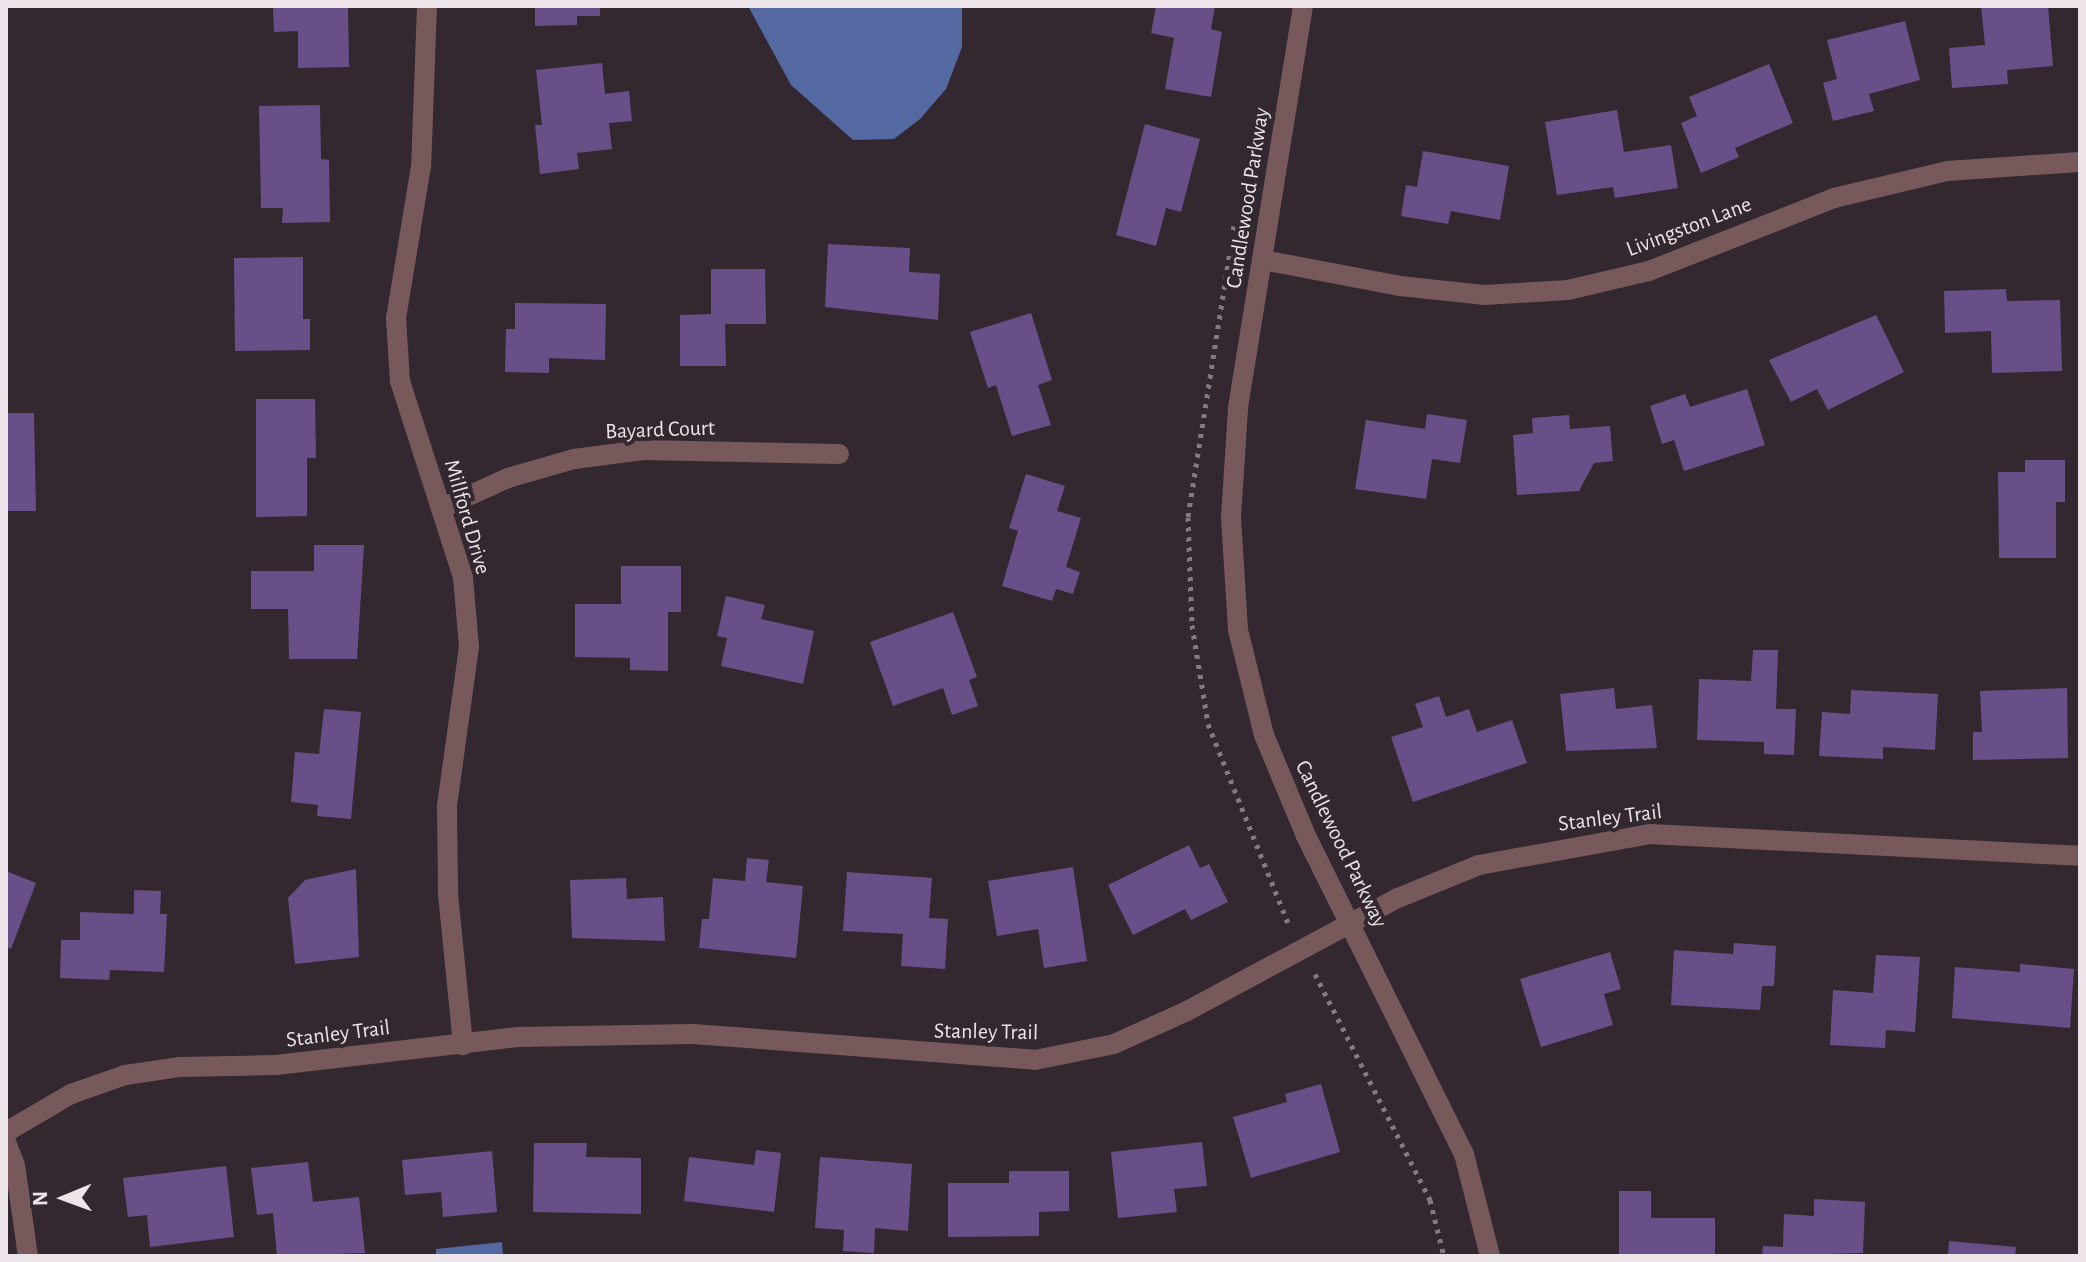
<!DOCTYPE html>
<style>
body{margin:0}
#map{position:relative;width:2086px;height:1262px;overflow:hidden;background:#332830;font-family:"Alegreya Sans",sans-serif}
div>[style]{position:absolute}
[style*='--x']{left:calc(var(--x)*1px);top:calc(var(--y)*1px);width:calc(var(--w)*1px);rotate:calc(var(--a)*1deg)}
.water>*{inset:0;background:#5468a2}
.building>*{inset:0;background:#684f88}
.path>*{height:5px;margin-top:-2.5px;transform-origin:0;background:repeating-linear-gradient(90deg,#847a81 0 4px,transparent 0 10px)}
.minor>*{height:20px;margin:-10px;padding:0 10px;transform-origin:10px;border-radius:10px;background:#78595b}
span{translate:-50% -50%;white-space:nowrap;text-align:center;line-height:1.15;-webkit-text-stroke:8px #332830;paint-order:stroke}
.street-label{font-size:22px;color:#ece4e9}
.frame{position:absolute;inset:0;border:8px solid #ece4e9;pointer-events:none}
.north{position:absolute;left:24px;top:1158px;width:80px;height:80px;-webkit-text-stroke:6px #332830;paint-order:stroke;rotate:269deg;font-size:22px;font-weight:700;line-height:32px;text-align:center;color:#ece4e9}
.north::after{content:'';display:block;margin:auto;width:28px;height:36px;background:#ece4e9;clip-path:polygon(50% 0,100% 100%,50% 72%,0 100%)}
</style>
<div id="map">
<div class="water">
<i style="clip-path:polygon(748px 6px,962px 6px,962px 47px,946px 89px,920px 119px,894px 139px,853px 140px,791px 85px)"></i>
<i style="clip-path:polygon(502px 1242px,503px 1256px,436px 1256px,436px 1249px)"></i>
</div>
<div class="building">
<i style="clip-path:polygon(273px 6px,348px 6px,349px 67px,298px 68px,298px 31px,274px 32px)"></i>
<i style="clip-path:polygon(535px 6px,600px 6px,600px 16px,577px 16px,577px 25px,535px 26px)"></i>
<i style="clip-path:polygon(1156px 6px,1215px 6px,1211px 29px,1222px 32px,1211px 97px,1165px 89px,1174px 38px,1151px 33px)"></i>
<i style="clip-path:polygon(1981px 6px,2048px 6px,2053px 66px,2007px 70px,2008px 84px,1952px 88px,1949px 48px,1985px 45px)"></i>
<i style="clip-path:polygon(1905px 21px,1920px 80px,1869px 94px,1874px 111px,1833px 121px,1823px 83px,1837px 79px,1827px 40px)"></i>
<i style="clip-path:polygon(602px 63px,605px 94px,629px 91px,632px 121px,609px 123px,612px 149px,577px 153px,579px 169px,540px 174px,535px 125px,542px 125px,536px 70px)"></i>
<i style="clip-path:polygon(1769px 64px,1793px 123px,1735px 148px,1739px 157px,1701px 173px,1681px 123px,1697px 116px,1689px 97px)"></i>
<i style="clip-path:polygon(320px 105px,321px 159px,329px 160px,330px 222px,282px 223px,283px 208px,261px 208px,259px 106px)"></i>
<i style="clip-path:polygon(1617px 110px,1624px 152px,1671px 145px,1678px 188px,1615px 198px,1613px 187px,1557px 195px,1545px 122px)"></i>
<i style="clip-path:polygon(1145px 124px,1200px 139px,1181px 212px,1166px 208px,1156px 246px,1116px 235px)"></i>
<i style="clip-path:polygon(1423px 151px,1509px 166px,1500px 220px,1451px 211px,1448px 224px,1401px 216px,1406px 185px,1417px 187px)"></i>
<i style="clip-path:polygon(828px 244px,910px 248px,909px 272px,940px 274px,938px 320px,825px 307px)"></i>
<i style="clip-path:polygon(303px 257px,303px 319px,310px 319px,310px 350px,235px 351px,234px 258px)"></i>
<i style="clip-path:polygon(711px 269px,765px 269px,766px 324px,725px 324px,726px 366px,680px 366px,680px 315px,711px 314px)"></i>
<i style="clip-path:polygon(2006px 289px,2007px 301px,2060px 300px,2062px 371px,1992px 373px,1991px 331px,1945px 333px,1944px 291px)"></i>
<i style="clip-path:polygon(515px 303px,606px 304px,605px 360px,549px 358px,549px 373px,505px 372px,506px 329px,515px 329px)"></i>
<i style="clip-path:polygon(1031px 313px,1052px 380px,1038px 385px,1051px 425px,1012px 436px,996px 385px,988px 388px,970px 332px)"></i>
<i style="clip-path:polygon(1876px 315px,1904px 372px,1828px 410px,1817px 389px,1791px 402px,1769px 360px)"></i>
<i style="clip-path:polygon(1747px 389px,1765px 445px,1684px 471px,1674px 440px,1662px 444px,1650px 406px,1685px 394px,1690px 407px)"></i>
<i style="clip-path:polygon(256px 399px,315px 399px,316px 458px,307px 458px,307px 516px,256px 517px)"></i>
<i style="clip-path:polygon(6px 413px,34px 413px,36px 511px,6px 511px)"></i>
<i style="clip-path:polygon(1427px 414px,1467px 420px,1460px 463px,1432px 459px,1426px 499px,1355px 489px,1366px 420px,1425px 429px)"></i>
<i style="clip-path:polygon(1569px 415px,1570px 429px,1610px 426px,1613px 461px,1594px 463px,1579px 491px,1517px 495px,1513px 435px,1533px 433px,1532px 418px)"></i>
<i style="clip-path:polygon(2025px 460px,2065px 460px,2065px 502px,2056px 502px,2056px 558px,1999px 558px,1998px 472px,2025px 472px)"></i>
<i style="clip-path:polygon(1026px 474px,1065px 486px,1057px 511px,1081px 518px,1066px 567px,1080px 572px,1073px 594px,1056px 589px,1052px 601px,1002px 586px,1018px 531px,1009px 528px)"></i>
<i style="clip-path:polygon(314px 545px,364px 545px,357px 659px,289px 659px,288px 609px,251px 609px,251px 571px,314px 571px)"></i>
<i style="clip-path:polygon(621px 566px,681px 566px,681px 612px,668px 612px,668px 671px,630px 670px,630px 658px,575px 657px,575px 604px,621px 604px)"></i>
<i style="clip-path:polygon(726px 596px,765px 605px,761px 619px,814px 631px,803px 684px,721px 666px,727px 638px,717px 636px)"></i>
<i style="clip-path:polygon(953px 612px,977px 677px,969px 680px,978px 706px,952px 715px,943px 688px,893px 706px,870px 642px)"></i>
<i style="clip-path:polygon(1753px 650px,1778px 650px,1776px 709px,1796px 709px,1794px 755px,1764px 754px,1764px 742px,1697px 740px,1699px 679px,1751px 681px)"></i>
<i style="clip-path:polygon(1614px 688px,1616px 709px,1652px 705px,1657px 748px,1566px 751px,1560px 694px)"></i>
<i style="clip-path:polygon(2067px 688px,2068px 758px,1973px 760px,1973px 732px,1982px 732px,1980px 691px)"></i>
<i style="clip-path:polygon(1851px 690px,1938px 694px,1935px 750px,1883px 747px,1883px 759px,1819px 756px,1822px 712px,1850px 714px)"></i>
<i style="clip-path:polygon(1439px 696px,1446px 717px,1469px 709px,1477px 732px,1512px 720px,1527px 763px,1413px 802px,1391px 737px,1423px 727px,1415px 704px)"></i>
<i style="clip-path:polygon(324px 709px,361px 712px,351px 819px,317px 816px,318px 805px,291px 802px,295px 752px,319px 754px)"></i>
<i style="clip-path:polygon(1189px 845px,1200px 868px,1209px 864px,1228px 902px,1191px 920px,1185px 909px,1133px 935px,1108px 885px)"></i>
<i style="clip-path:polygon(747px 858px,769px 860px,766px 882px,803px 886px,796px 958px,699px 948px,702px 919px,709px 919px,713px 878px,745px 881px)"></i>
<i style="clip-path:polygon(1073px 867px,1087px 961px,1044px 968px,1038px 929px,997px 936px,988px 881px)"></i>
<i style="clip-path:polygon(356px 869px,359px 957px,295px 964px,288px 898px,305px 880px)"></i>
<i style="clip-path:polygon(6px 871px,36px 883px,11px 949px,6px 947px)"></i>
<i style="clip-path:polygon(847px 872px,932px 878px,929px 918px,948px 919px,945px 969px,901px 966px,903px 934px,843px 931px)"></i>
<i style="clip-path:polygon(626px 878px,627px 899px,663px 897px,665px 941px,572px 938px,570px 880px)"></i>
<i style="clip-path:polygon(134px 890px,161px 891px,160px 914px,167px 914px,164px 972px,110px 970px,109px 980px,60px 978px,61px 940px,80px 940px,80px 912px,134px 914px)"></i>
<i style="clip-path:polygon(1734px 943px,1776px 946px,1774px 986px,1762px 986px,1760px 1010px,1671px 1005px,1674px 950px,1733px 954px)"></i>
<i style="clip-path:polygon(1610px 952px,1621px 989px,1604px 994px,1613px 1025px,1541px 1047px,1520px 979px)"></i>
<i style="clip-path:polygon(1876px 955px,1920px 957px,1915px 1032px,1886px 1030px,1885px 1048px,1830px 1045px,1833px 990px,1873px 993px)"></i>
<i style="clip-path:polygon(2020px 964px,2074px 969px,2070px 1028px,1952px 1018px,1955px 967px,2020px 972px)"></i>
<i style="clip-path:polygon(1321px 1084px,1340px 1152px,1251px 1178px,1233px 1117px,1287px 1102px,1285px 1094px)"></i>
<i style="clip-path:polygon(1202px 1142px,1207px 1186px,1174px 1189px,1177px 1212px,1118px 1218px,1111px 1152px)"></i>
<i style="clip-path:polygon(534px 1143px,587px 1143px,586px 1157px,641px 1158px,641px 1214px,533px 1212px)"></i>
<i style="clip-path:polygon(756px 1150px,781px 1153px,774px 1212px,684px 1201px,689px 1157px,754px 1165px)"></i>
<i style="clip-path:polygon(492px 1151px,497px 1212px,443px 1217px,441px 1192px,405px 1195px,402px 1160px)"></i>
<i style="clip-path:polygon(820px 1157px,912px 1164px,908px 1231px,875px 1228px,874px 1253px,843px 1251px,844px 1230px,815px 1228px)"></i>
<i style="clip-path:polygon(308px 1162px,313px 1202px,359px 1197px,365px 1253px,277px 1256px,273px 1213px,257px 1215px,251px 1168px)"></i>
<i style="clip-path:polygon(226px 1166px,234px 1237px,150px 1247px,147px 1215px,128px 1217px,123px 1178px)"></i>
<i style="clip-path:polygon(1009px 1171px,1069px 1171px,1069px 1211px,1039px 1212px,1039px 1236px,948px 1237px,948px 1183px,1009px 1183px)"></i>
<i style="clip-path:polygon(1619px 1191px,1651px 1191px,1651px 1218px,1715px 1218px,1715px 1256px,1619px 1256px)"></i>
<i style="clip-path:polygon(1814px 1199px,1865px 1202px,1863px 1253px,1762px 1256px,1763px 1246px,1783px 1247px,1784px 1214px,1814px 1216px)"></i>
<i style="clip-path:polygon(1949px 1241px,2016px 1247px,2015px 1256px,1948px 1256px)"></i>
</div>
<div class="path">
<i style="--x:1234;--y:226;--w:295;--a:99"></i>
<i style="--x:1188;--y:517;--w:108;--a:87.9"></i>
<i style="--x:1192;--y:625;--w:100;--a:80.8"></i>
<i style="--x:1208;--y:724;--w:214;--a:68.1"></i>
<i style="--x:1315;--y:974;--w:254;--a:63"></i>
<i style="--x:1430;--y:1200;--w:58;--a:76"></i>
</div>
<div class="minor">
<i style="--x:427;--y:6;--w:160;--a:92.1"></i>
<i style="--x:421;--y:166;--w:154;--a:99.3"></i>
<i style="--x:396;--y:318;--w:63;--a:86.4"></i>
<i style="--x:400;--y:381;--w:206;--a:72.2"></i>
<i style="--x:463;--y:577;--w:70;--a:85.1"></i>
<i style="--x:469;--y:647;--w:161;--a:97.9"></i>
<i style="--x:447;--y:806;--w:88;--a:89.3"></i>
<i style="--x:448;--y:894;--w:152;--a:84.3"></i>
<i style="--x:1303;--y:6;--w:408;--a:99.2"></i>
<i style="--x:1238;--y:409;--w:109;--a:93.7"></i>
<i style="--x:1231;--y:518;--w:112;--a:86.4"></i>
<i style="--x:1238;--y:630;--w:108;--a:76.1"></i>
<i style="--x:1264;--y:735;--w:109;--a:67.4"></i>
<i style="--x:1306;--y:836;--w:355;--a:63.6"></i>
<i style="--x:1464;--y:1154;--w:105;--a:75.7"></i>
<i style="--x:1263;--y:260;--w:139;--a:10.7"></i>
<i style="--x:1400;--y:286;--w:84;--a:6.1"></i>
<i style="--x:1484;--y:295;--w:84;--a:-3.4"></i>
<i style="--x:1568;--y:290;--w:83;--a:-13.2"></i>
<i style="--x:1649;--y:271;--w:199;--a:-21.5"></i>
<i style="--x:1834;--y:198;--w:116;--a:-13.4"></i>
<i style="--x:1947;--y:171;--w:133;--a:-3.9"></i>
<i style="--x:444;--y:507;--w:70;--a:-24.4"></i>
<i style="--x:508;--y:478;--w:69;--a:-16.1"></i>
<i style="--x:574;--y:459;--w:70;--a:-7.4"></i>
<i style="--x:643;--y:450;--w:196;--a:1.2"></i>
<i style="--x:6;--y:1132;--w:75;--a:-30.3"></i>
<i style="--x:71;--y:1094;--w:57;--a:-19.4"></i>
<i style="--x:125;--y:1075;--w:56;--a:-8.3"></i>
<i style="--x:180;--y:1067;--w:96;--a:-1.2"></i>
<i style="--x:276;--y:1065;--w:244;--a:-6.6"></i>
<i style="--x:518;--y:1037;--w:175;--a:-1"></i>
<i style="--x:693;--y:1034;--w:343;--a:4.3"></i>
<i style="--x:1035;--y:1060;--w:81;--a:-11.4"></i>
<i style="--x:1114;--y:1044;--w:80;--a:-24.3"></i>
<i style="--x:1187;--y:1011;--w:239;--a:-28.2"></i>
<i style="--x:1398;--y:898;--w:87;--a:-22.2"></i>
<i style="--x:1479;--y:865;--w:173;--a:-10.3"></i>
<i style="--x:1649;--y:834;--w:432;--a:2.9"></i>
<i style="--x:6;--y:1142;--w:25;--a:69"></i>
<i style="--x:15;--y:1165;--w:92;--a:81.9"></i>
</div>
<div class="street-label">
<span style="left:1248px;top:198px;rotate:-81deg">Candlewood Parkway</span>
<span style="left:1689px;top:227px;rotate:-21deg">Livingston Lane</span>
<span style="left:660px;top:430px;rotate:-2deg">Bayard Court</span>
<span style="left:467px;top:517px;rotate:74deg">Millford Drive</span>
<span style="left:1610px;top:818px;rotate:-7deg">Stanley Trail</span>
<span style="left:1341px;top:844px;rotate:64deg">Candlewood Parkway</span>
<span style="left:986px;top:1032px;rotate:1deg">Stanley Trail</span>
<span style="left:338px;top:1034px;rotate:-7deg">Stanley Trail</span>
</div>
<div class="frame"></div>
<div class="north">N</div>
</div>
